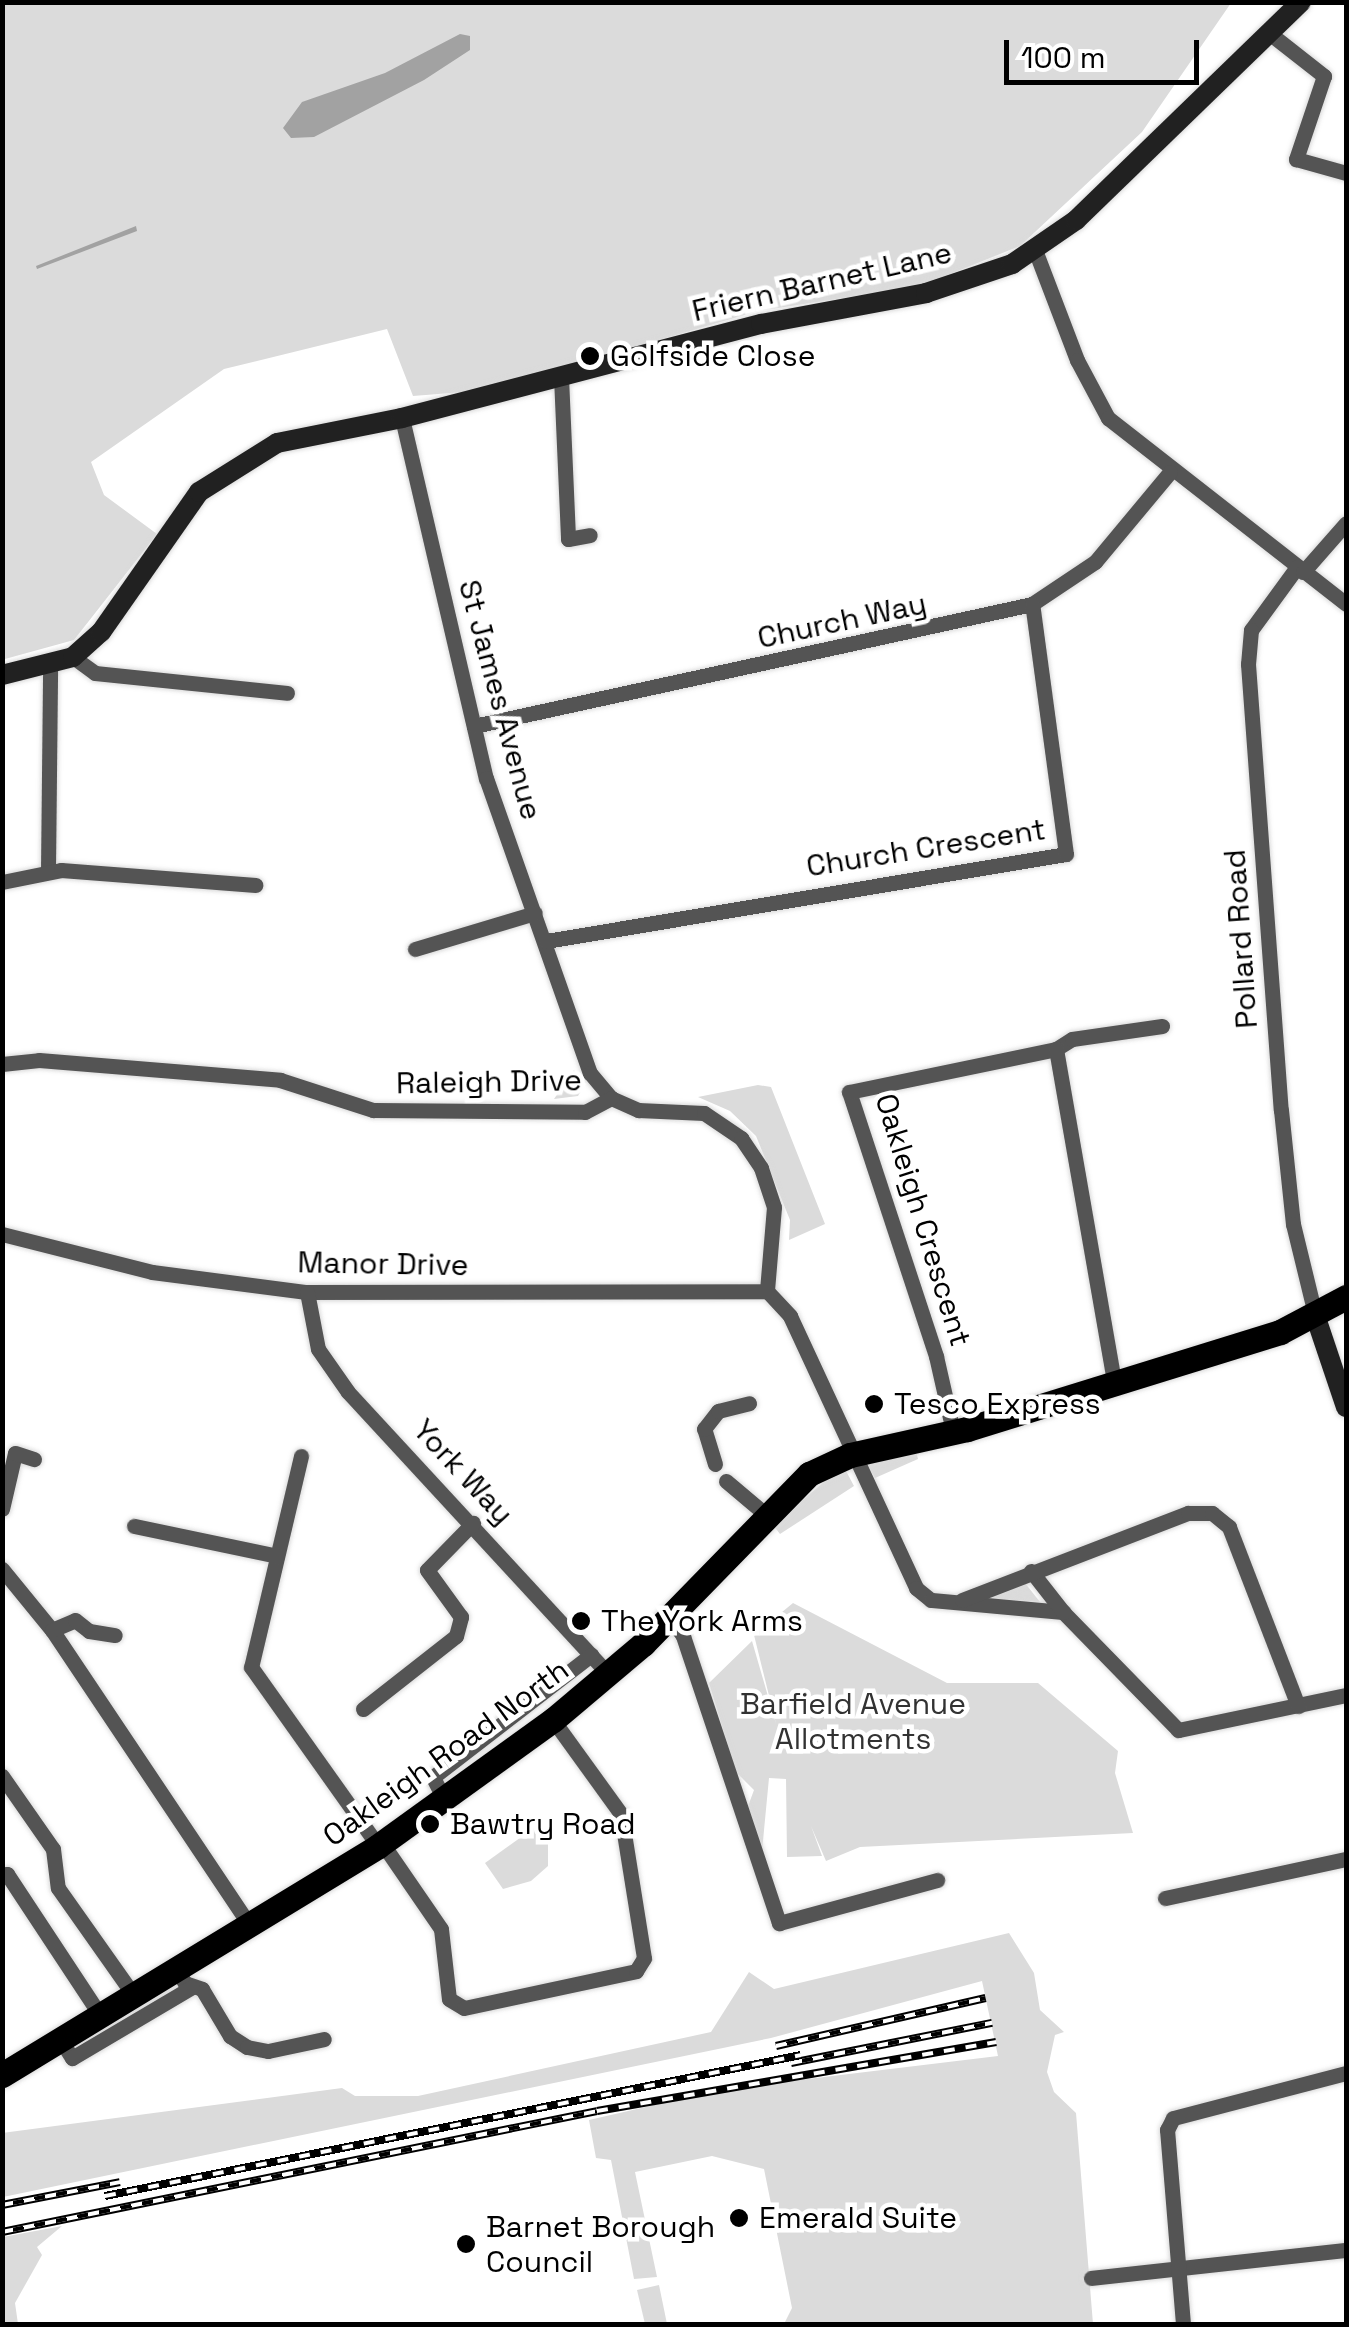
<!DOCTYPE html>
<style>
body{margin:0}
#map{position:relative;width:1349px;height:2327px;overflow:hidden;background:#fff;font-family:"Space Grotesk",sans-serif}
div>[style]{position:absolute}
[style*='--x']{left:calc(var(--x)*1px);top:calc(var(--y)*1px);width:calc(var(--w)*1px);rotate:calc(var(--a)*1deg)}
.green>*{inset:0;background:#dbdbdb}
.water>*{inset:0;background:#a2a2a2}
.roads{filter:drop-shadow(0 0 2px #dbdbdb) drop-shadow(0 0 2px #dbdbdb)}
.street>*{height:15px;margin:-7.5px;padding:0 7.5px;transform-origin:7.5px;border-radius:7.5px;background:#545454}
.secondary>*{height:20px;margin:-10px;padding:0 10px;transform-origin:10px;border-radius:10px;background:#212121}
.primary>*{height:25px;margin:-12.5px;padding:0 12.5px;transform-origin:12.5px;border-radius:12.5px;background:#000}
.rail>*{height:8px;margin-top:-4px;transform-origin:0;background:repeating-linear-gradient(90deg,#fff 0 11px,#000 0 22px);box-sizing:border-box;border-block:2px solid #000}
.dots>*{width:28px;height:28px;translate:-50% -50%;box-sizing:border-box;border:5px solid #fff;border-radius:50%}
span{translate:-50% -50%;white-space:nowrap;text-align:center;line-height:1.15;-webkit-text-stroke:9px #fff;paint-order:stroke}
.street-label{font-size:30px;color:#000}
.poi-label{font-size:30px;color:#000}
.left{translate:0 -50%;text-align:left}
.park-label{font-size:30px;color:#323232}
.frame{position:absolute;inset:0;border:5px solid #000;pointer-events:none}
.scale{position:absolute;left:1004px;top:40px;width:195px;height:45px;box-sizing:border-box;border:5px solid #000;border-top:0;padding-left:12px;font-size:30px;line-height:35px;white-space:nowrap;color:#000;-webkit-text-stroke:8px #fff;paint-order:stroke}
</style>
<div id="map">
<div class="green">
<i style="clip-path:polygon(3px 3px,1231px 3px,1142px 132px,1020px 246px,920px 286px,758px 311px,488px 390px,413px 396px,387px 329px,224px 369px,91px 462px,104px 495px,157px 534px,74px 640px,5px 659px)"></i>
<i style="clip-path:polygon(574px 1070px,582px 1089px,578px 1096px,554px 1099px)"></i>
<i style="clip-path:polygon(758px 1085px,771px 1087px,825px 1224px,789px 1240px,790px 1220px,756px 1136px,730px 1111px,698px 1097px)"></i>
<i style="clip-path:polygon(916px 1451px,918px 1459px,875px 1478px,867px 1464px)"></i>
<i style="clip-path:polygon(837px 1471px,846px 1471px,854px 1486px,780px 1534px,773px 1525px)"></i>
<i style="clip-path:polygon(1025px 1583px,1040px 1602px,986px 1598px)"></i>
<i style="clip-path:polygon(793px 1603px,947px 1683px,1038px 1683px,1118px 1751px,1115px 1773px,1133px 1833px,860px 1847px,826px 1861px,811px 1826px,822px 1856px,787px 1857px,786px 1779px,769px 1778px,762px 1851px,747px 1809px,754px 1790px,736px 1772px,709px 1683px,752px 1641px,776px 1724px,754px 1635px)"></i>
<i style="clip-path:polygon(538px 1825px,548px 1842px,548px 1866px,531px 1881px,503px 1889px,485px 1863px)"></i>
<i style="clip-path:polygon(1009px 1933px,1034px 1973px,1040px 2010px,1064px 2032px,1055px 2035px,1047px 2072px,1054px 2092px,1076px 2113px,1093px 2324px,784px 2324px,792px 2308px,764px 2169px,712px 2156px,635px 2172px,657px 2277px,634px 2279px,611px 2160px,596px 2158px,589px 2120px,724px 2089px,998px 2056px,982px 1981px,771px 2038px,3px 2197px,2px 2133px,342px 2088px,355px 2096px,418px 2096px,711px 2032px,749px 1972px,774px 1989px)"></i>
<i style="clip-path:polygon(62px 2226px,37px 2247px,42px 2255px,15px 2303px,18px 2324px,3px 2324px,3px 2237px)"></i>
<i style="clip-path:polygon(659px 2285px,667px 2324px,645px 2324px,637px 2290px)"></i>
</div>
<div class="water">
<i style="clip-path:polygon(460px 34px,470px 36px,470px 50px,424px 80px,314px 137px,291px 138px,283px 128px,302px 102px,385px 73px)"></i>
<i style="clip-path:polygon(136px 226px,137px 231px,37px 269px,36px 266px)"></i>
</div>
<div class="roads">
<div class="street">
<i style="--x:1273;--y:36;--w:65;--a:38.1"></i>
<i style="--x:1324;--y:76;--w:88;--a:108.6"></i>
<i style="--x:1296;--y:159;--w:52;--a:15.6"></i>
<i style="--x:1035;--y:250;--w:118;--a:69.1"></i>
<i style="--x:1077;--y:360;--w:66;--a:61.9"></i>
<i style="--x:1108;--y:418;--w:302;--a:38"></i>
<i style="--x:561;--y:377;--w:162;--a:87.5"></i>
<i style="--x:568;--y:539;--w:22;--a:-10"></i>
<i style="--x:402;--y:418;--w:370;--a:76.9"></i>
<i style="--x:486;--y:778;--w:313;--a:70.6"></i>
<i style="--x:590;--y:1073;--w:33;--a:50"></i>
<i style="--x:611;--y:1098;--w:30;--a:24"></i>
<i style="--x:638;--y:1110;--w:66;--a:2.6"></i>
<i style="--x:704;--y:1113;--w:45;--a:34"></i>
<i style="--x:741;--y:1138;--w:36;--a:56"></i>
<i style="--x:761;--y:1168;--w:41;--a:71.6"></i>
<i style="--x:774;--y:1207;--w:84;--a:94.8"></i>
<i style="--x:767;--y:1291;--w:34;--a:47"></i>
<i style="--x:790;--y:1316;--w:300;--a:65.1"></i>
<i style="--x:916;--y:1588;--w:19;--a:39"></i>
<i style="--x:931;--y:1600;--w:133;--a:5.2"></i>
<i style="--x:1063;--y:1612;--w:165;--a:45.7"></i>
<i style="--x:1178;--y:1730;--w:172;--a:-11.8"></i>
<i style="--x:1297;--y:567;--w:78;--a:126.1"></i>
<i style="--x:1251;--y:630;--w:34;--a:95"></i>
<i style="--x:1248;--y:664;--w:447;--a:85.8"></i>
<i style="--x:1281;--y:1110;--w:115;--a:84"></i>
<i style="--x:1293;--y:1224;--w:97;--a:76.3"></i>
<i style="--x:1303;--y:572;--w:65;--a:-48.7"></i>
<i style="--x:73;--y:657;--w:27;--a:36"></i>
<i style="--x:95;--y:673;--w:193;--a:5.9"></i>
<i style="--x:474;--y:726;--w:571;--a:-12.33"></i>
<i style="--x:1032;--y:604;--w:76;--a:-33.7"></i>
<i style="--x:1095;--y:562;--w:117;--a:-50.2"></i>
<i style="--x:48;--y:870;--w:207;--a:-89.4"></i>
<i style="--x:2;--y:882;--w:60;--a:-11.5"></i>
<i style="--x:61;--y:870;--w:195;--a:4.4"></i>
<i style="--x:546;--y:941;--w:527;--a:-9.5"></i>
<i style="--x:1066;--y:854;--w:252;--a:-97.7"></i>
<i style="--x:415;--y:949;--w:125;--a:-16.7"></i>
<i style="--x:1056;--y:1049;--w:19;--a:-32"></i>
<i style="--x:1072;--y:1039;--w:91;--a:-8.2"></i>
<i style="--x:2;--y:1064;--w:37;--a:-6"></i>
<i style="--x:39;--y:1060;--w:242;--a:4.7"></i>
<i style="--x:280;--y:1080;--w:98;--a:17.9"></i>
<i style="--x:373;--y:1110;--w:212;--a:0.5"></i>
<i style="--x:585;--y:1112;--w:30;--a:-28"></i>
<i style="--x:2;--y:1234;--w:155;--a:14.2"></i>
<i style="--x:152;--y:1272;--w:156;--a:7.4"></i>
<i style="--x:307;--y:1292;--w:460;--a:-0.1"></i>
<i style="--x:307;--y:1292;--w:58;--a:79.1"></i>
<i style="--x:318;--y:1349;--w:52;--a:55.1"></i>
<i style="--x:348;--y:1392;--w:385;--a:47.3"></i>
<i style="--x:953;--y:1431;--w:77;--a:-102.8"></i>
<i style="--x:936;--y:1356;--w:278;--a:-108.2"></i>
<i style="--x:849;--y:1092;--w:211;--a:-11.7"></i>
<i style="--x:1056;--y:1049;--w:342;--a:80.1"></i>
<i style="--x:301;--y:1456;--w:217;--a:103.3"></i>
<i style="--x:251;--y:1667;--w:219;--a:54.6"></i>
<i style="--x:715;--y:1464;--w:37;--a:-107"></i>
<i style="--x:704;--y:1429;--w:23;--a:-52"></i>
<i style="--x:718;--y:1411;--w:32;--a:-14"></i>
<i style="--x:726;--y:1481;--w:50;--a:40.1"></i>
<i style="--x:2;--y:1509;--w:57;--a:-76.9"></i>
<i style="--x:15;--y:1453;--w:20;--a:18"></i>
<i style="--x:134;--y:1526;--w:146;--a:11.8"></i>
<i style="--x:2;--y:1569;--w:79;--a:50.7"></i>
<i style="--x:52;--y:1630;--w:356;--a:56.2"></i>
<i style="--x:1031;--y:1571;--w:52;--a:52"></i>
<i style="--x:962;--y:1600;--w:242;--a:-21.1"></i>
<i style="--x:1188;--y:1513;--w:24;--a:0"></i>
<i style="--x:1212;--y:1513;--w:22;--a:39"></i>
<i style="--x:1229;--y:1527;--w:192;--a:68.9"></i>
<i style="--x:668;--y:1615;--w:26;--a:54"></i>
<i style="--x:683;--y:1636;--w:303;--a:71.5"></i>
<i style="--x:779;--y:1923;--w:164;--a:-15.2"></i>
<i style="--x:52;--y:1630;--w:25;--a:-23"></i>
<i style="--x:75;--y:1620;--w:18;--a:38"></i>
<i style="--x:89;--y:1631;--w:26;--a:9"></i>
<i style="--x:363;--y:1709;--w:118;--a:-38.1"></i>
<i style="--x:456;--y:1636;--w:20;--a:-75"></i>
<i style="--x:461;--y:1617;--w:58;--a:-125.9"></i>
<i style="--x:427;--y:1570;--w:66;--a:-45.6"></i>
<i style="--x:2;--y:1776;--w:89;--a:55.1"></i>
<i style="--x:53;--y:1849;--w:39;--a:83"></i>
<i style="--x:58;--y:1888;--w:133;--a:54.8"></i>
<i style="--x:444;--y:1799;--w:25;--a:-117"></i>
<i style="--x:433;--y:1777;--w:200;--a:-37.7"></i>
<i style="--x:382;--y:1843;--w:104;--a:55.5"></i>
<i style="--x:441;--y:1929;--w:70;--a:83.5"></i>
<i style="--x:449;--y:1999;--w:17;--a:31"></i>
<i style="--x:464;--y:2008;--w:176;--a:-12.1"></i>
<i style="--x:636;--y:1971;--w:15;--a:-58"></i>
<i style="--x:644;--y:1958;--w:146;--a:-99.1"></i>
<i style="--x:621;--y:1814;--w:116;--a:-125.9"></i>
<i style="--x:2;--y:1877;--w:6;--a:-31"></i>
<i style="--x:7;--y:1874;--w:173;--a:56.6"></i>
<i style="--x:1165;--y:1898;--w:185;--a:-12.2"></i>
<i style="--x:178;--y:1972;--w:13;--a:58"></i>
<i style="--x:185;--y:1983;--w:18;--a:19"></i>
<i style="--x:202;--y:1989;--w:55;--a:59.2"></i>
<i style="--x:230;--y:2036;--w:20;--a:33"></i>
<i style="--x:247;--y:2047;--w:21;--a:11"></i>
<i style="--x:268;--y:2051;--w:57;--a:-12.1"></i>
<i style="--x:62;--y:2042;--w:19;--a:58"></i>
<i style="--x:72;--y:2058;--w:139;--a:-30.6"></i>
<i style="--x:1091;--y:2278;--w:257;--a:-6.3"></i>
<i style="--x:1183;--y:2324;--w:195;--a:-94.7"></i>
<i style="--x:1167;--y:2130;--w:13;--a:-63"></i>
<i style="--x:1173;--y:2118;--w:179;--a:-14.6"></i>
</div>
<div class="secondary">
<i style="--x:2;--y:675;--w:73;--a:-14.2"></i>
<i style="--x:73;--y:657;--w:38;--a:-42"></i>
<i style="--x:101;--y:632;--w:171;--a:-55"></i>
<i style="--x:199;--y:492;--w:92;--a:-32.1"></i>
<i style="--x:277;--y:443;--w:127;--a:-11.3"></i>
<i style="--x:402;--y:418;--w:371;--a:-14.7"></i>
<i style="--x:761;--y:324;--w:168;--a:-10.6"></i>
<i style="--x:926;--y:293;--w:91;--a:-18.6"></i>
<i style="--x:1012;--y:264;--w:78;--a:-34.5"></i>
<i style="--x:1076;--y:220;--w:313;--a:-44.1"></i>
<i style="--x:1316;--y:1318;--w:94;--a:71.4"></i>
</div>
<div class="primary">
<i style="--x:2;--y:2075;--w:440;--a:-31.3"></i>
<i style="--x:378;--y:1846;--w:216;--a:-35.8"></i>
<i style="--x:553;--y:1720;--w:118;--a:-40.2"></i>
<i style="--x:643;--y:1644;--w:238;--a:-45.7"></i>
<i style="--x:809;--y:1474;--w:45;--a:-24.9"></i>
<i style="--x:850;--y:1455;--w:120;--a:-12.5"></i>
<i style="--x:967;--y:1429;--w:328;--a:-17.2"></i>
<i style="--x:1280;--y:1332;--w:75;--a:-27.9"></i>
</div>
</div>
<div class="rail">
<i style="--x:776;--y:2046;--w:215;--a:-12.9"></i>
<i style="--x:791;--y:2063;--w:205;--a:-11.3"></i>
<i style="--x:105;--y:2196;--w:710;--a:-11.45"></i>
<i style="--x:2;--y:2205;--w:120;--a:-11"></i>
<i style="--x:2;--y:2232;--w:607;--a:-11.49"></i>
<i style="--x:597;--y:2111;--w:405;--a:-9.8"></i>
</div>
<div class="dots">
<i style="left:590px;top:356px;background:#000"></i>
<i style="left:874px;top:1404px;background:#000"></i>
<i style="left:581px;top:1621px;background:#000"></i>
<i style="left:430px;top:1824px;background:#000"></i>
<i style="left:739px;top:2218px;background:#000"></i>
<i style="left:466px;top:2244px;background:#000"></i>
</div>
<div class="street-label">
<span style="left:822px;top:282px;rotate:-13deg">Friern Barnet Lane</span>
<span style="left:842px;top:621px;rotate:-12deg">Church Way</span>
<span style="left:500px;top:700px;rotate:75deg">St James Avenue</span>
<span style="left:926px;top:848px;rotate:-9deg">Church Crescent</span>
<span style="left:1241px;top:939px;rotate:-94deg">Pollard Road</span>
<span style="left:489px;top:1082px;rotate:-1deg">Raleigh Drive</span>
<span style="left:923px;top:1220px;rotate:73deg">Oakleigh Crescent</span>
<span style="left:383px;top:1264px;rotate:1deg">Manor Drive</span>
<span style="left:463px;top:1472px;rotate:47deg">York Way</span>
<span style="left:446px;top:1753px;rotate:-36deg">Oakleigh Road North</span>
</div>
<div class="poi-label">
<span class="left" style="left:610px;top:356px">Golfside Close</span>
<span class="left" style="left:894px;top:1404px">Tesco Express</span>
<span class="left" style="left:601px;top:1621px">The York Arms</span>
<span class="left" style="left:450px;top:1824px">Bawtry Road</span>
<span class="left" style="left:759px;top:2218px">Emerald Suite</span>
<span class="left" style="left:486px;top:2244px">Barnet Borough<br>Council</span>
</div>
<div class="park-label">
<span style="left:853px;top:1721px">Barfield Avenue<br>Allotments</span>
</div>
<div class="frame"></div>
<div class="scale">100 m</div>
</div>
